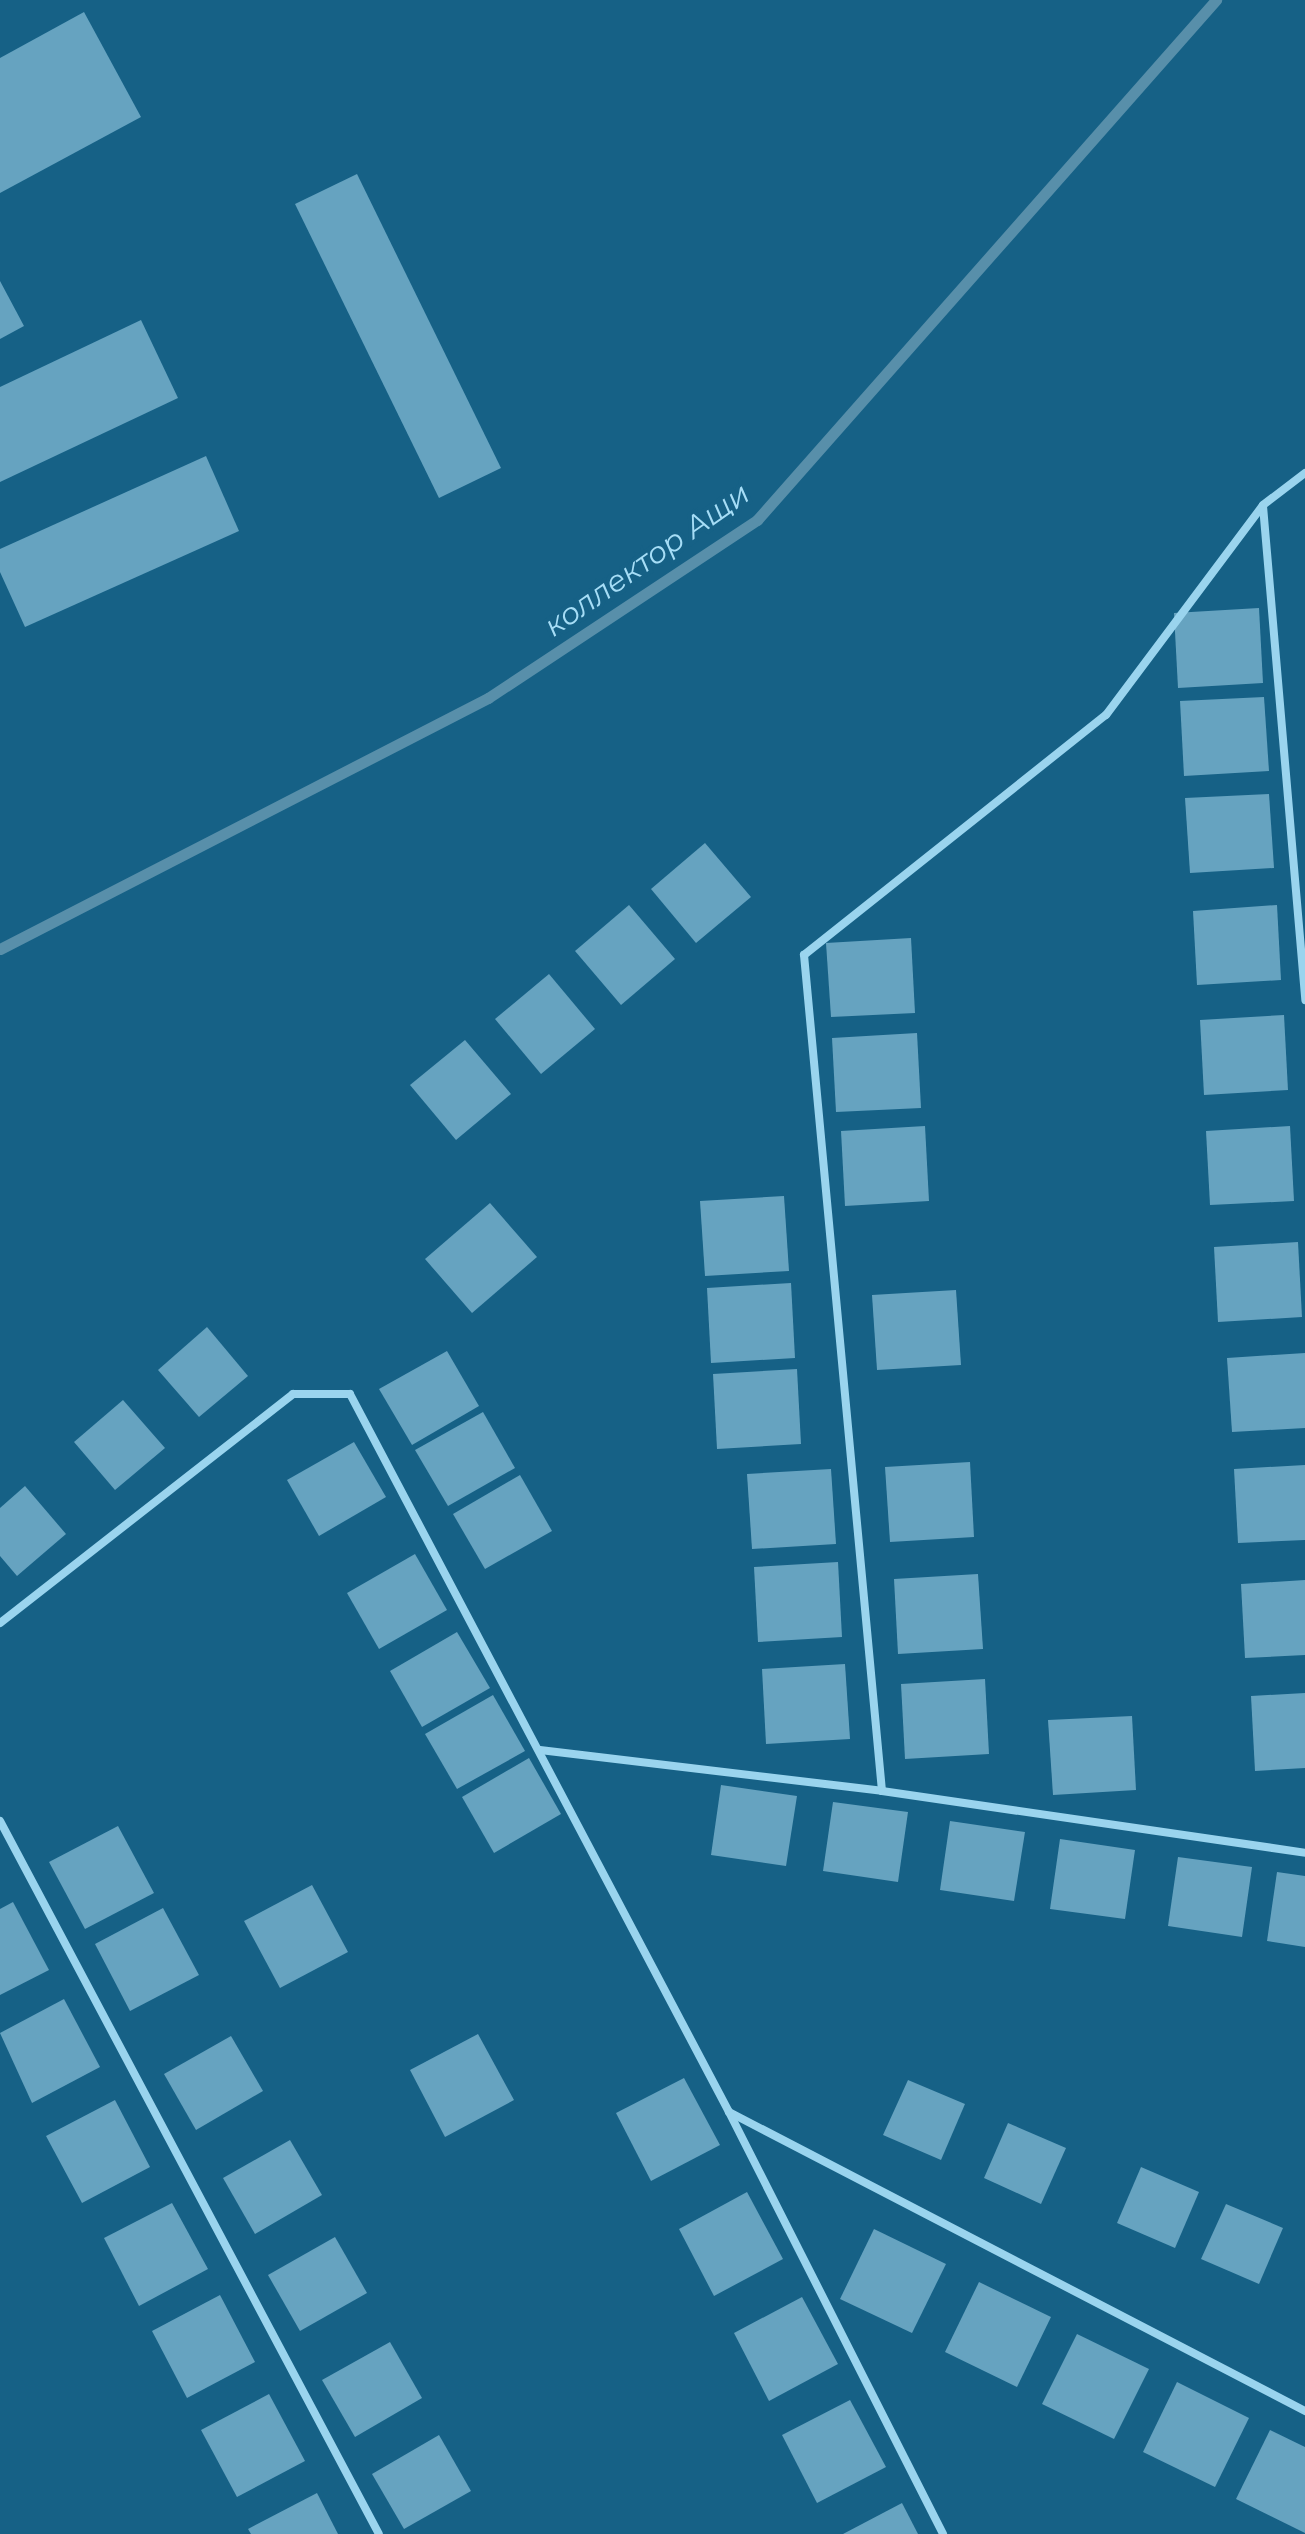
<!DOCTYPE html>
<meta charset="utf-8">
<style>
body{margin:0}
#map{position:relative;width:1305px;height:2534px;overflow:hidden;background:#166186;font-family:Montserrat,sans-serif}
div>[style]{position:absolute}
[style*='--x']{left:calc(var(--x)*1px);top:calc(var(--y)*1px);width:calc(var(--w)*1px);rotate:calc(var(--a)*1deg)}
.stream>*{height:11px;margin:-5.5px;padding:0 5.5px;transform-origin:5.5px;border-radius:5.5px;background:#588faa}
.building>*{inset:0;background:#66a3c0}
.street>*{height:8px;margin:-4px;padding:0 4px;transform-origin:4px;border-radius:4px;background:#9ad4ee}
span{translate:-50% -50%;white-space:nowrap;text-align:center;line-height:1.15;-webkit-text-stroke:8px #166186;paint-order:stroke}
.water-label{font-size:30px;color:#a6ddf6;font-style:italic}
</style>
<div id="map">
<div class="stream">
<i style="--x:0;--y:949;--w:549;--a:-27.22"></i>
<i style="--x:488;--y:698;--w:323;--a:-33.5"></i>
<i style="--x:757;--y:520;--w:694;--a:-48.57"></i>
</div>
<div class="building">
<i style="clip-path:polygon(84px 12px,141px 117px,0 193px,0 58px)"></i>
<i style="clip-path:polygon(357px 174px,501px 468px,439px 498px,295px 204px)"></i>
<i style="clip-path:polygon(0 281px,24px 326px,0 339px)"></i>
<i style="clip-path:polygon(141px 320px,178px 398px,0 482px,0 387px)"></i>
<i style="clip-path:polygon(206px 456px,239px 531px,25px 627px,0 572px,0 549px)"></i>
<i style="clip-path:polygon(1259px 608px,1263px 683px,1178px 688px,1174px 613px)"></i>
<i style="clip-path:polygon(1264px 697px,1269px 771px,1184px 776px,1180px 701px)"></i>
<i style="clip-path:polygon(1269px 794px,1274px 868px,1190px 873px,1185px 798px)"></i>
<i style="clip-path:polygon(705px 843px,751px 897px,696px 943px,651px 889px)"></i>
<i style="clip-path:polygon(629px 905px,675px 959px,621px 1005px,575px 951px)"></i>
<i style="clip-path:polygon(1277px 905px,1281px 980px,1197px 985px,1193px 911px)"></i>
<i style="clip-path:polygon(911px 938px,915px 1013px,831px 1017px,826px 943px)"></i>
<i style="clip-path:polygon(549px 974px,595px 1029px,541px 1074px,495px 1019px)"></i>
<i style="clip-path:polygon(1284px 1015px,1288px 1090px,1204px 1095px,1200px 1020px)"></i>
<i style="clip-path:polygon(917px 1033px,921px 1108px,836px 1112px,832px 1038px)"></i>
<i style="clip-path:polygon(465px 1040px,511px 1094px,456px 1140px,410px 1085px)"></i>
<i style="clip-path:polygon(925px 1126px,929px 1201px,845px 1206px,841px 1131px)"></i>
<i style="clip-path:polygon(1290px 1126px,1294px 1201px,1210px 1205px,1206px 1131px)"></i>
<i style="clip-path:polygon(784px 1196px,789px 1271px,705px 1276px,700px 1201px)"></i>
<i style="clip-path:polygon(490px 1203px,537px 1257px,472px 1313px,425px 1259px)"></i>
<i style="clip-path:polygon(1298px 1242px,1302px 1317px,1218px 1322px,1214px 1247px)"></i>
<i style="clip-path:polygon(791px 1283px,795px 1358px,711px 1363px,707px 1288px)"></i>
<i style="clip-path:polygon(956px 1290px,961px 1365px,877px 1370px,872px 1295px)"></i>
<i style="clip-path:polygon(207px 1327px,248px 1376px,199px 1417px,158px 1370px)"></i>
<i style="clip-path:polygon(447px 1351px,479px 1406px,412px 1445px,379px 1389px)"></i>
<i style="clip-path:polygon(1305px 1353px,1305px 1428px,1232px 1432px,1227px 1358px)"></i>
<i style="clip-path:polygon(797px 1369px,801px 1444px,717px 1449px,713px 1374px)"></i>
<i style="clip-path:polygon(123px 1400px,165px 1448px,115px 1490px,74px 1442px)"></i>
<i style="clip-path:polygon(483px 1412px,515px 1468px,448px 1506px,415px 1450px)"></i>
<i style="clip-path:polygon(354px 1442px,386px 1497px,319px 1536px,287px 1480px)"></i>
<i style="clip-path:polygon(970px 1462px,974px 1537px,890px 1542px,885px 1467px)"></i>
<i style="clip-path:polygon(1305px 1465px,1305px 1540px,1238px 1543px,1234px 1469px)"></i>
<i style="clip-path:polygon(831px 1469px,836px 1544px,752px 1549px,747px 1474px)"></i>
<i style="clip-path:polygon(520px 1475px,552px 1531px,485px 1569px,453px 1514px)"></i>
<i style="clip-path:polygon(25px 1486px,66px 1534px,17px 1576px,0 1556px,0 1508px)"></i>
<i style="clip-path:polygon(415px 1554px,447px 1610px,379px 1649px,347px 1593px)"></i>
<i style="clip-path:polygon(838px 1562px,842px 1637px,758px 1642px,754px 1567px)"></i>
<i style="clip-path:polygon(978px 1574px,983px 1649px,898px 1654px,894px 1579px)"></i>
<i style="clip-path:polygon(1305px 1580px,1305px 1655px,1245px 1658px,1241px 1584px)"></i>
<i style="clip-path:polygon(457px 1632px,490px 1688px,422px 1727px,390px 1671px)"></i>
<i style="clip-path:polygon(845px 1664px,850px 1739px,766px 1744px,762px 1669px)"></i>
<i style="clip-path:polygon(985px 1679px,989px 1754px,905px 1759px,901px 1684px)"></i>
<i style="clip-path:polygon(1305px 1693px,1305px 1768px,1255px 1771px,1251px 1696px)"></i>
<i style="clip-path:polygon(493px 1695px,525px 1751px,457px 1789px,425px 1734px)"></i>
<i style="clip-path:polygon(1132px 1716px,1136px 1790px,1053px 1795px,1048px 1720px)"></i>
<i style="clip-path:polygon(529px 1758px,561px 1814px,494px 1853px,462px 1797px)"></i>
<i style="clip-path:polygon(721px 1785px,797px 1796px,786px 1866px,711px 1855px)"></i>
<i style="clip-path:polygon(833px 1802px,908px 1812px,898px 1882px,823px 1871px)"></i>
<i style="clip-path:polygon(950px 1821px,1025px 1832px,1014px 1901px,940px 1890px)"></i>
<i style="clip-path:polygon(118px 1826px,154px 1893px,85px 1929px,49px 1862px)"></i>
<i style="clip-path:polygon(1060px 1839px,1135px 1850px,1125px 1919px,1050px 1909px)"></i>
<i style="clip-path:polygon(1178px 1857px,1252px 1867px,1242px 1937px,1168px 1926px)"></i>
<i style="clip-path:polygon(1277px 1872px,1305px 1876px,1305px 1947px,1267px 1941px)"></i>
<i style="clip-path:polygon(312px 1885px,348px 1952px,280px 1988px,244px 1921px)"></i>
<i style="clip-path:polygon(13px 1902px,49px 1970px,0 1995px,0 1909px)"></i>
<i style="clip-path:polygon(163px 1908px,199px 1975px,130px 2011px,95px 1944px)"></i>
<i style="clip-path:polygon(64px 1999px,100px 2067px,32px 2103px,0 2033px)"></i>
<i style="clip-path:polygon(478px 2034px,514px 2100px,445px 2137px,410px 2070px)"></i>
<i style="clip-path:polygon(231px 2036px,263px 2091px,196px 2130px,164px 2074px)"></i>
<i style="clip-path:polygon(684px 2078px,720px 2145px,651px 2181px,616px 2113px)"></i>
<i style="clip-path:polygon(908px 2080px,965px 2104px,941px 2160px,883px 2135px)"></i>
<i style="clip-path:polygon(115px 2100px,150px 2167px,82px 2203px,46px 2136px)"></i>
<i style="clip-path:polygon(1008px 2123px,1066px 2148px,1041px 2204px,984px 2178px)"></i>
<i style="clip-path:polygon(290px 2140px,322px 2195px,255px 2234px,223px 2178px)"></i>
<i style="clip-path:polygon(1141px 2167px,1199px 2192px,1175px 2248px,1117px 2223px)"></i>
<i style="clip-path:polygon(747px 2192px,783px 2259px,714px 2296px,679px 2229px)"></i>
<i style="clip-path:polygon(172px 2203px,208px 2269px,139px 2306px,104px 2238px)"></i>
<i style="clip-path:polygon(1226px 2204px,1283px 2228px,1259px 2284px,1201px 2259px)"></i>
<i style="clip-path:polygon(874px 2229px,946px 2264px,912px 2333px,840px 2299px)"></i>
<i style="clip-path:polygon(335px 2237px,367px 2293px,300px 2331px,268px 2275px)"></i>
<i style="clip-path:polygon(979px 2282px,1051px 2317px,1017px 2387px,945px 2352px)"></i>
<i style="clip-path:polygon(220px 2295px,255px 2362px,187px 2398px,152px 2331px)"></i>
<i style="clip-path:polygon(802px 2297px,838px 2364px,769px 2401px,734px 2333px)"></i>
<i style="clip-path:polygon(1077px 2334px,1149px 2369px,1114px 2439px,1042px 2404px)"></i>
<i style="clip-path:polygon(390px 2342px,422px 2398px,355px 2437px,322px 2380px)"></i>
<i style="clip-path:polygon(1177px 2382px,1249px 2418px,1215px 2487px,1143px 2452px)"></i>
<i style="clip-path:polygon(269px 2394px,305px 2461px,237px 2497px,201px 2430px)"></i>
<i style="clip-path:polygon(850px 2400px,886px 2467px,817px 2503px,782px 2435px)"></i>
<i style="clip-path:polygon(1270px 2430px,1305px 2447px,1305px 2533px,1236px 2499px)"></i>
<i style="clip-path:polygon(439px 2435px,471px 2491px,404px 2529px,372px 2474px)"></i>
<i style="clip-path:polygon(317px 2493px,338px 2534px,251px 2534px,248px 2529px)"></i>
<i style="clip-path:polygon(902px 2503px,918px 2534px,843px 2534px)"></i>
</div>
<div class="street">
<i style="--x:1263;--y:506;--w:496;--a:85.1"></i>
<i style="--x:0;--y:1623;--w:372;--a:-38"></i>
<i style="--x:293;--y:1394;--w:57;--a:0"></i>
<i style="--x:350;--y:1394;--w:812;--a:62.17"></i>
<i style="--x:729;--y:2112;--w:473;--a:63.1"></i>
<i style="--x:540;--y:1750;--w:344;--a:6.8"></i>
<i style="--x:882;--y:1791;--w:428;--a:8.3"></i>
<i style="--x:882;--y:1791;--w:840;--a:-95.33"></i>
<i style="--x:804;--y:955;--w:386;--a:-38.5"></i>
<i style="--x:1106;--y:715;--w:262;--a:-53.2"></i>
<i style="--x:1263;--y:505;--w:53;--a:-37.3"></i>
<i style="--x:0;--y:1821;--w:807;--a:62.01"></i>
<i style="--x:729;--y:2112;--w:649;--a:27.43"></i>
</div>
<div class="water-label">
<span style="left:647px;top:560px;rotate:-35deg">коллектор Ащи</span>
</div>
</div>
